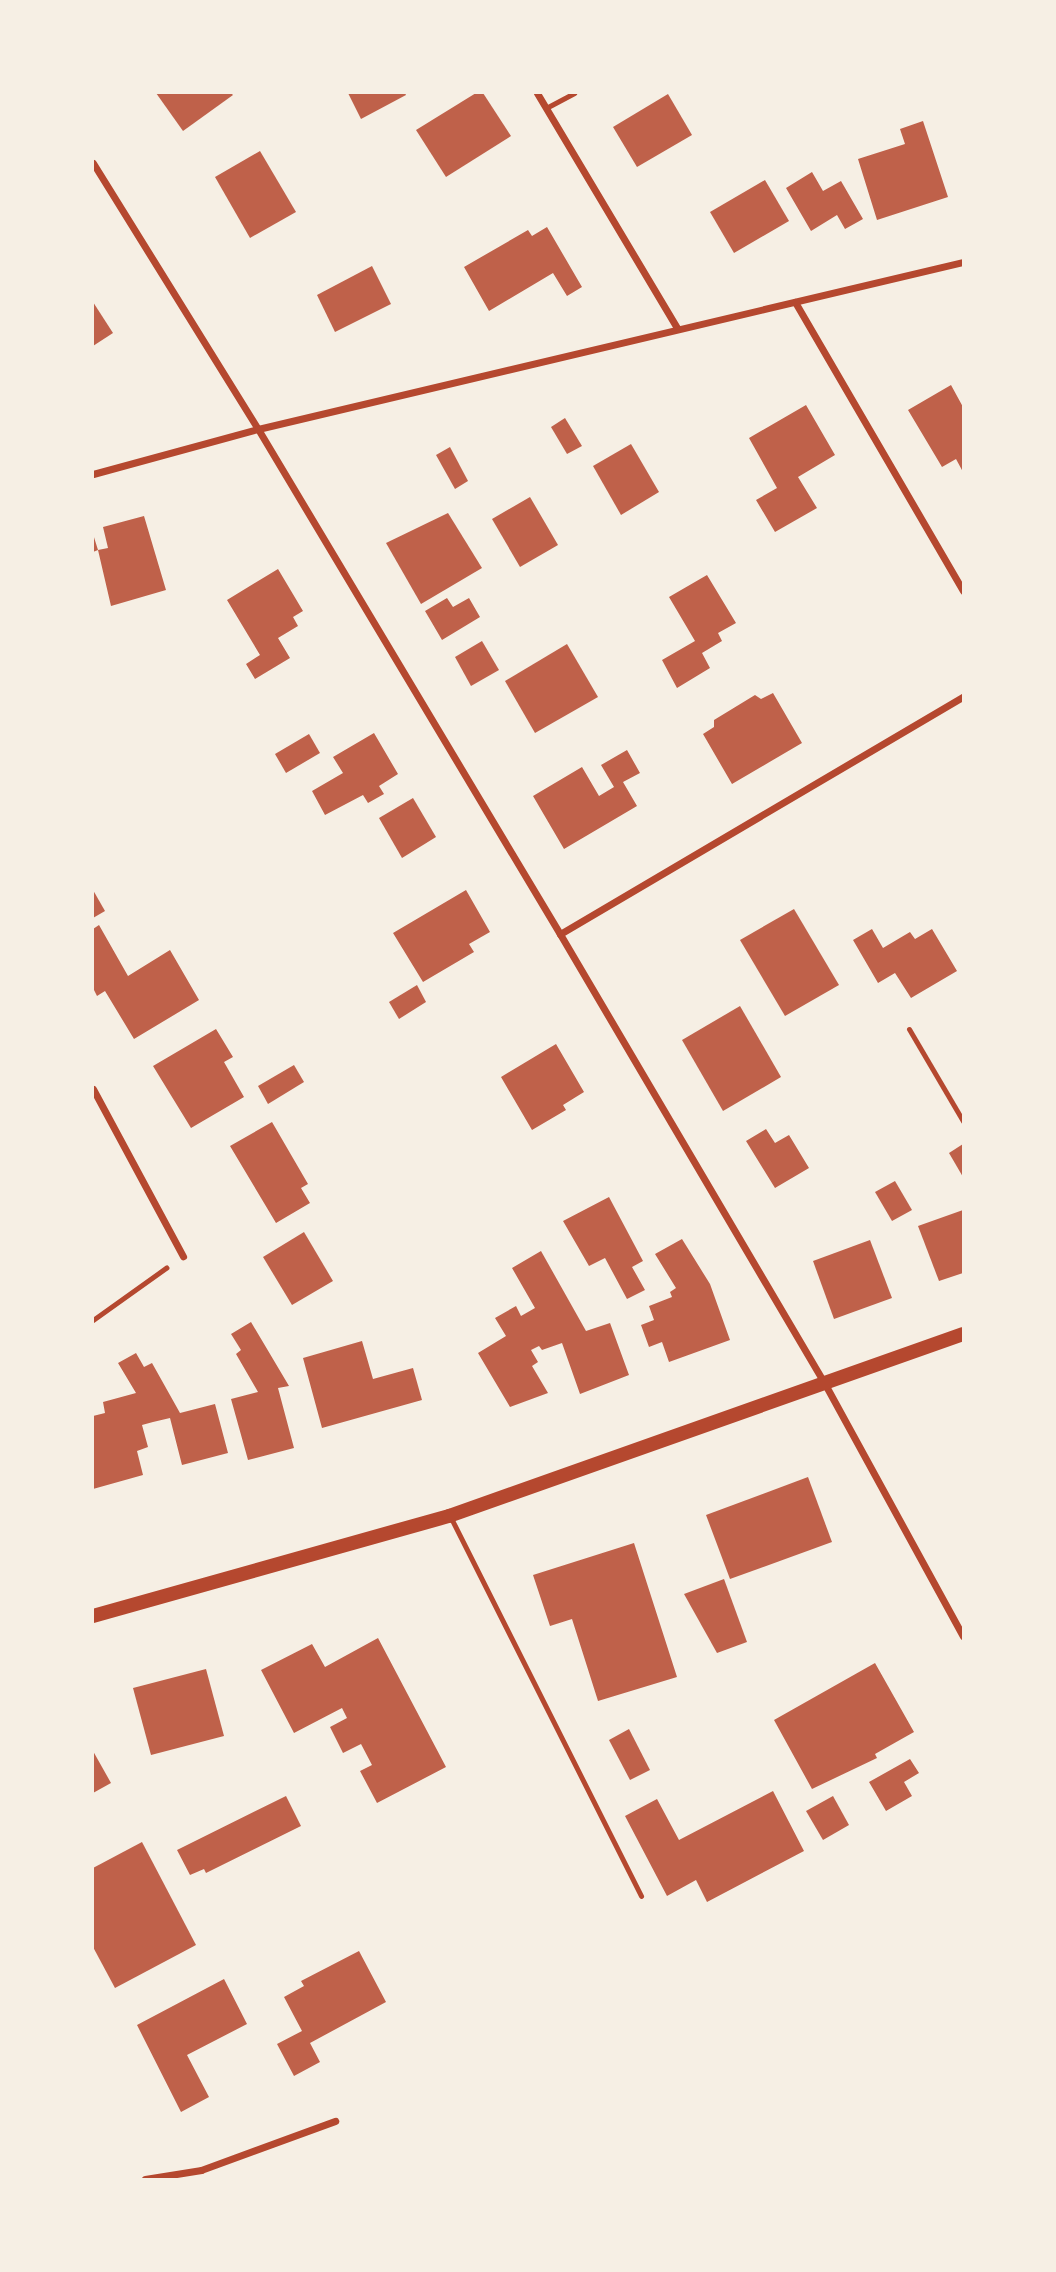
<!DOCTYPE html>
<style>
body{margin:0}
#map{position:relative;width:1056px;height:2272px;overflow:hidden;background:#f6efe4;font-family:"Open Sans",sans-serif}
div>[style]{position:absolute}
[style*='--x']{left:calc(var(--x)*1px);top:calc(var(--y)*1px);width:calc(var(--w)*1px);rotate:calc(var(--a)*1deg)}
.building>*{inset:0;background:#bf614a}
.path>*{height:4.5px;margin:-2.25px;padding:0 2.25px;transform-origin:2.25px;border-radius:2.25px;background:#b5482f}
.service>*{height:5px;margin:-2.5px;padding:0 2.5px;transform-origin:2.5px;border-radius:2.5px;background:#b5482f}
.minor>*{height:7px;margin:-3.5px;padding:0 3.5px;transform-origin:3.5px;border-radius:3.5px;background:#b5482f}
.secondary>*{height:14px;margin:-7px;padding:0 7px;transform-origin:7px;border-radius:7px;background:#b5482f}
span{translate:-50% -50%;white-space:nowrap;text-align:center;line-height:1.15;-webkit-text-stroke:6px #f6efe4;paint-order:stroke}
.frame{position:absolute;inset:0;border:94px solid #f6efe4;pointer-events:none}
</style>
<div id="map">
<div class="building">
<i style="clip-path:polygon(156px 93px,231px 93px,233px 95px,183px 131px)"></i>
<i style="clip-path:polygon(348px 93px,405px 93px,406px 95px,361px 119px)"></i>
<i style="clip-path:polygon(476px 93px,483px 93px,511px 136px,446px 177px,416px 130px)"></i>
<i style="clip-path:polygon(668px 94px,692px 135px,637px 167px,613px 127px)"></i>
<i style="clip-path:polygon(923px 121px,948px 197px,877px 220px,858px 159px,905px 144px,900px 129px)"></i>
<i style="clip-path:polygon(260px 151px,296px 212px,250px 238px,215px 177px)"></i>
<i style="clip-path:polygon(812px 172px,823px 191px,841px 181px,863px 219px,845px 229px,837px 215px,811px 231px,786px 188px)"></i>
<i style="clip-path:polygon(765px 180px,789px 221px,734px 253px,710px 212px)"></i>
<i style="clip-path:polygon(547px 227px,582px 287px,567px 296px,553px 273px,489px 311px,464px 267px,528px 230px,532px 236px)"></i>
<i style="clip-path:polygon(372px 266px,391px 304px,335px 332px,317px 295px)"></i>
<i style="clip-path:polygon(93px 302px,113px 333px,93px 346px)"></i>
<i style="clip-path:polygon(951px 385px,963px 407px,963px 472px,956px 459px,942px 467px,908px 410px)"></i>
<i style="clip-path:polygon(806px 405px,835px 455px,798px 477px,817px 508px,775px 532px,756px 500px,777px 488px,749px 438px)"></i>
<i style="clip-path:polygon(565px 418px,582px 446px,567px 454px,551px 427px)"></i>
<i style="clip-path:polygon(631px 444px,659px 492px,621px 515px,593px 466px)"></i>
<i style="clip-path:polygon(450px 447px,468px 481px,455px 489px,436px 455px)"></i>
<i style="clip-path:polygon(530px 497px,558px 545px,520px 567px,492px 519px)"></i>
<i style="clip-path:polygon(448px 513px,482px 568px,421px 604px,386px 543px)"></i>
<i style="clip-path:polygon(144px 516px,166px 590px,111px 606px,98px 550px,93px 552px,93px 534px,98px 550px,108px 548px,103px 527px)"></i>
<i style="clip-path:polygon(278px 569px,303px 611px,293px 617px,298px 626px,278px 638px,290px 658px,255px 679px,246px 664px,260px 655px,227px 600px)"></i>
<i style="clip-path:polygon(707px 575px,736px 623px,718px 633px,722px 641px,702px 653px,710px 668px,677px 688px,662px 660px,695px 641px,669px 597px)"></i>
<i style="clip-path:polygon(447px 598px,453px 607px,469px 598px,480px 617px,442px 640px,425px 611px)"></i>
<i style="clip-path:polygon(482px 641px,499px 670px,471px 686px,455px 657px)"></i>
<i style="clip-path:polygon(567px 644px,598px 697px,535px 733px,505px 681px)"></i>
<i style="clip-path:polygon(773px 693px,802px 743px,732px 784px,703px 734px,714px 727px,714px 720px,755px 695px,761px 699px)"></i>
<i style="clip-path:polygon(374px 733px,398px 774px,379px 786px,384px 794px,368px 803px,363px 795px,325px 815px,312px 791px,343px 773px,333px 757px)"></i>
<i style="clip-path:polygon(309px 734px,320px 753px,286px 773px,275px 754px)"></i>
<i style="clip-path:polygon(627px 750px,640px 773px,623px 782px,637px 806px,564px 849px,533px 796px,582px 767px,599px 796px,614px 787px,601px 765px)"></i>
<i style="clip-path:polygon(413px 798px,436px 837px,402px 858px,379px 818px)"></i>
<i style="clip-path:polygon(93px 890px,105px 911px,93px 918px)"></i>
<i style="clip-path:polygon(466px 890px,490px 932px,469px 944px,474px 952px,423px 982px,393px 933px)"></i>
<i style="clip-path:polygon(794px 909px,839px 985px,785px 1016px,740px 940px)"></i>
<i style="clip-path:polygon(99px 925px,128px 976px,170px 950px,199px 1000px,134px 1039px,105px 991px,97px 996px,93px 988px,93px 929px)"></i>
<i style="clip-path:polygon(872px 929px,883px 948px,910px 932px,915px 939px,932px 929px,957px 971px,911px 998px,895px 973px,878px 983px,853px 940px)"></i>
<i style="clip-path:polygon(417px 985px,426px 1002px,399px 1019px,389px 1002px)"></i>
<i style="clip-path:polygon(740px 1006px,781px 1077px,723px 1111px,682px 1040px)"></i>
<i style="clip-path:polygon(216px 1029px,233px 1057px,224px 1062px,244px 1097px,191px 1128px,153px 1066px)"></i>
<i style="clip-path:polygon(556px 1044px,584px 1092px,563px 1105px,566px 1110px,532px 1130px,501px 1077px)"></i>
<i style="clip-path:polygon(294px 1065px,304px 1082px,268px 1104px,258px 1086px)"></i>
<i style="clip-path:polygon(272px 1122px,308px 1184px,301px 1188px,310px 1203px,276px 1223px,230px 1146px)"></i>
<i style="clip-path:polygon(766px 1129px,775px 1143px,789px 1135px,809px 1168px,775px 1188px,746px 1141px)"></i>
<i style="clip-path:polygon(963px 1144px,963px 1177px,949px 1153px)"></i>
<i style="clip-path:polygon(895px 1181px,912px 1210px,892px 1221px,875px 1192px)"></i>
<i style="clip-path:polygon(609px 1197px,643px 1261px,632px 1267px,645px 1290px,627px 1299px,605px 1258px,589px 1266px,563px 1221px)"></i>
<i style="clip-path:polygon(963px 1210px,963px 1273px,939px 1281px,918px 1226px)"></i>
<i style="clip-path:polygon(304px 1232px,333px 1281px,292px 1305px,263px 1257px)"></i>
<i style="clip-path:polygon(682px 1239px,710px 1284px,730px 1340px,669px 1362px,662px 1342px,649px 1347px,641px 1325px,654px 1320px,649px 1306px,672px 1297px,670px 1292px,676px 1288px,655px 1254px)"></i>
<i style="clip-path:polygon(870px 1240px,892px 1298px,834px 1319px,813px 1261px)"></i>
<i style="clip-path:polygon(541px 1251px,586px 1331px,610px 1323px,629px 1375px,580px 1394px,562px 1343px,542px 1350px,539px 1346px,531px 1350px,538px 1362px,532px 1366px,548px 1393px,510px 1407px,478px 1353px,506px 1336px,495px 1318px,516px 1306px,521px 1316px,535px 1308px,512px 1268px)"></i>
<i style="clip-path:polygon(251px 1322px,289px 1386px,278px 1388px,294px 1448px,248px 1460px,231px 1399px,258px 1392px,236px 1354px,241px 1350px,231px 1334px)"></i>
<i style="clip-path:polygon(362px 1341px,373px 1379px,413px 1368px,422px 1400px,322px 1428px,303px 1358px)"></i>
<i style="clip-path:polygon(136px 1353px,144px 1367px,152px 1363px,180px 1413px,215px 1404px,228px 1453px,182px 1465px,170px 1418px,153px 1422px,142px 1425px,148px 1447px,137px 1451px,143px 1475px,93px 1489px,93px 1416px,105px 1413px,103px 1402px,136px 1393px,118px 1363px)"></i>
<i style="clip-path:polygon(808px 1477px,832px 1542px,730px 1579px,706px 1515px)"></i>
<i style="clip-path:polygon(634px 1543px,677px 1677px,598px 1701px,572px 1619px,550px 1626px,533px 1575px)"></i>
<i style="clip-path:polygon(724px 1579px,747px 1642px,717px 1653px,684px 1594px)"></i>
<i style="clip-path:polygon(378px 1638px,446px 1767px,377px 1803px,360px 1771px,372px 1765px,361px 1744px,343px 1753px,330px 1727px,347px 1718px,342px 1708px,294px 1733px,261px 1670px,312px 1644px,325px 1667px)"></i>
<i style="clip-path:polygon(875px 1663px,914px 1732px,875px 1754px,877px 1758px,812px 1789px,774px 1720px)"></i>
<i style="clip-path:polygon(206px 1669px,224px 1736px,151px 1755px,133px 1688px)"></i>
<i style="clip-path:polygon(629px 1729px,650px 1770px,630px 1780px,609px 1740px)"></i>
<i style="clip-path:polygon(93px 1751px,111px 1783px,93px 1793px)"></i>
<i style="clip-path:polygon(910px 1759px,919px 1773px,904px 1782px,912px 1796px,886px 1811px,869px 1782px)"></i>
<i style="clip-path:polygon(773px 1791px,804px 1851px,707px 1902px,696px 1880px,667px 1896px,625px 1816px,657px 1799px,679px 1840px)"></i>
<i style="clip-path:polygon(286px 1796px,301px 1826px,206px 1873px,204px 1869px,190px 1875px,177px 1850px)"></i>
<i style="clip-path:polygon(833px 1796px,849px 1825px,823px 1840px,806px 1811px)"></i>
<i style="clip-path:polygon(142px 1842px,196px 1945px,115px 1988px,93px 1947px,93px 1868px)"></i>
<i style="clip-path:polygon(359px 1951px,386px 2002px,310px 2043px,320px 2062px,294px 2076px,277px 2044px,302px 2031px,284px 1997px,304px 1986px,301px 1981px)"></i>
<i style="clip-path:polygon(224px 1979px,247px 2024px,187px 2055px,209px 2097px,181px 2112px,137px 2025px)"></i>
</div>
<div class="path">
<i style="--x:93;--y:1320;--w:90;--a:-35.5"></i>
</div>
<div class="service">
<i style="--x:546;--y:108;--w:32;--a:-28"></i>
<i style="--x:909;--y:1029;--w:107;--a:59.6"></i>
<i style="--x:451;--y:1518;--w:423;--a:63.3"></i>
</div>
<div class="minor">
<i style="--x:537;--y:93;--w:274;--a:59.2"></i>
<i style="--x:93;--y:163;--w:313;--a:58.2"></i>
<i style="--x:258;--y:429;--w:588;--a:59.12"></i>
<i style="--x:560;--y:934;--w:524;--a:59.52"></i>
<i style="--x:826;--y:1386;--w:285;--a:61.3"></i>
<i style="--x:795;--y:302;--w:334;--a:59.8"></i>
<i style="--x:93;--y:474;--w:171;--a:-15.3"></i>
<i style="--x:258;--y:429;--w:725;--a:-13.33"></i>
<i style="--x:560;--y:934;--w:468;--a:-30.5"></i>
<i style="--x:93;--y:1089;--w:190;--a:61.7"></i>
<i style="--x:145;--y:2179;--w:57;--a:-9.1"></i>
<i style="--x:201;--y:2170;--w:143;--a:-20.1"></i>
</div>
<div class="secondary">
<i style="--x:93;--y:1616;--w:370;--a:-15.7"></i>
<i style="--x:449;--y:1516;--w:545;--a:-19.5"></i>
</div>
<div class="frame"></div>
</div>
